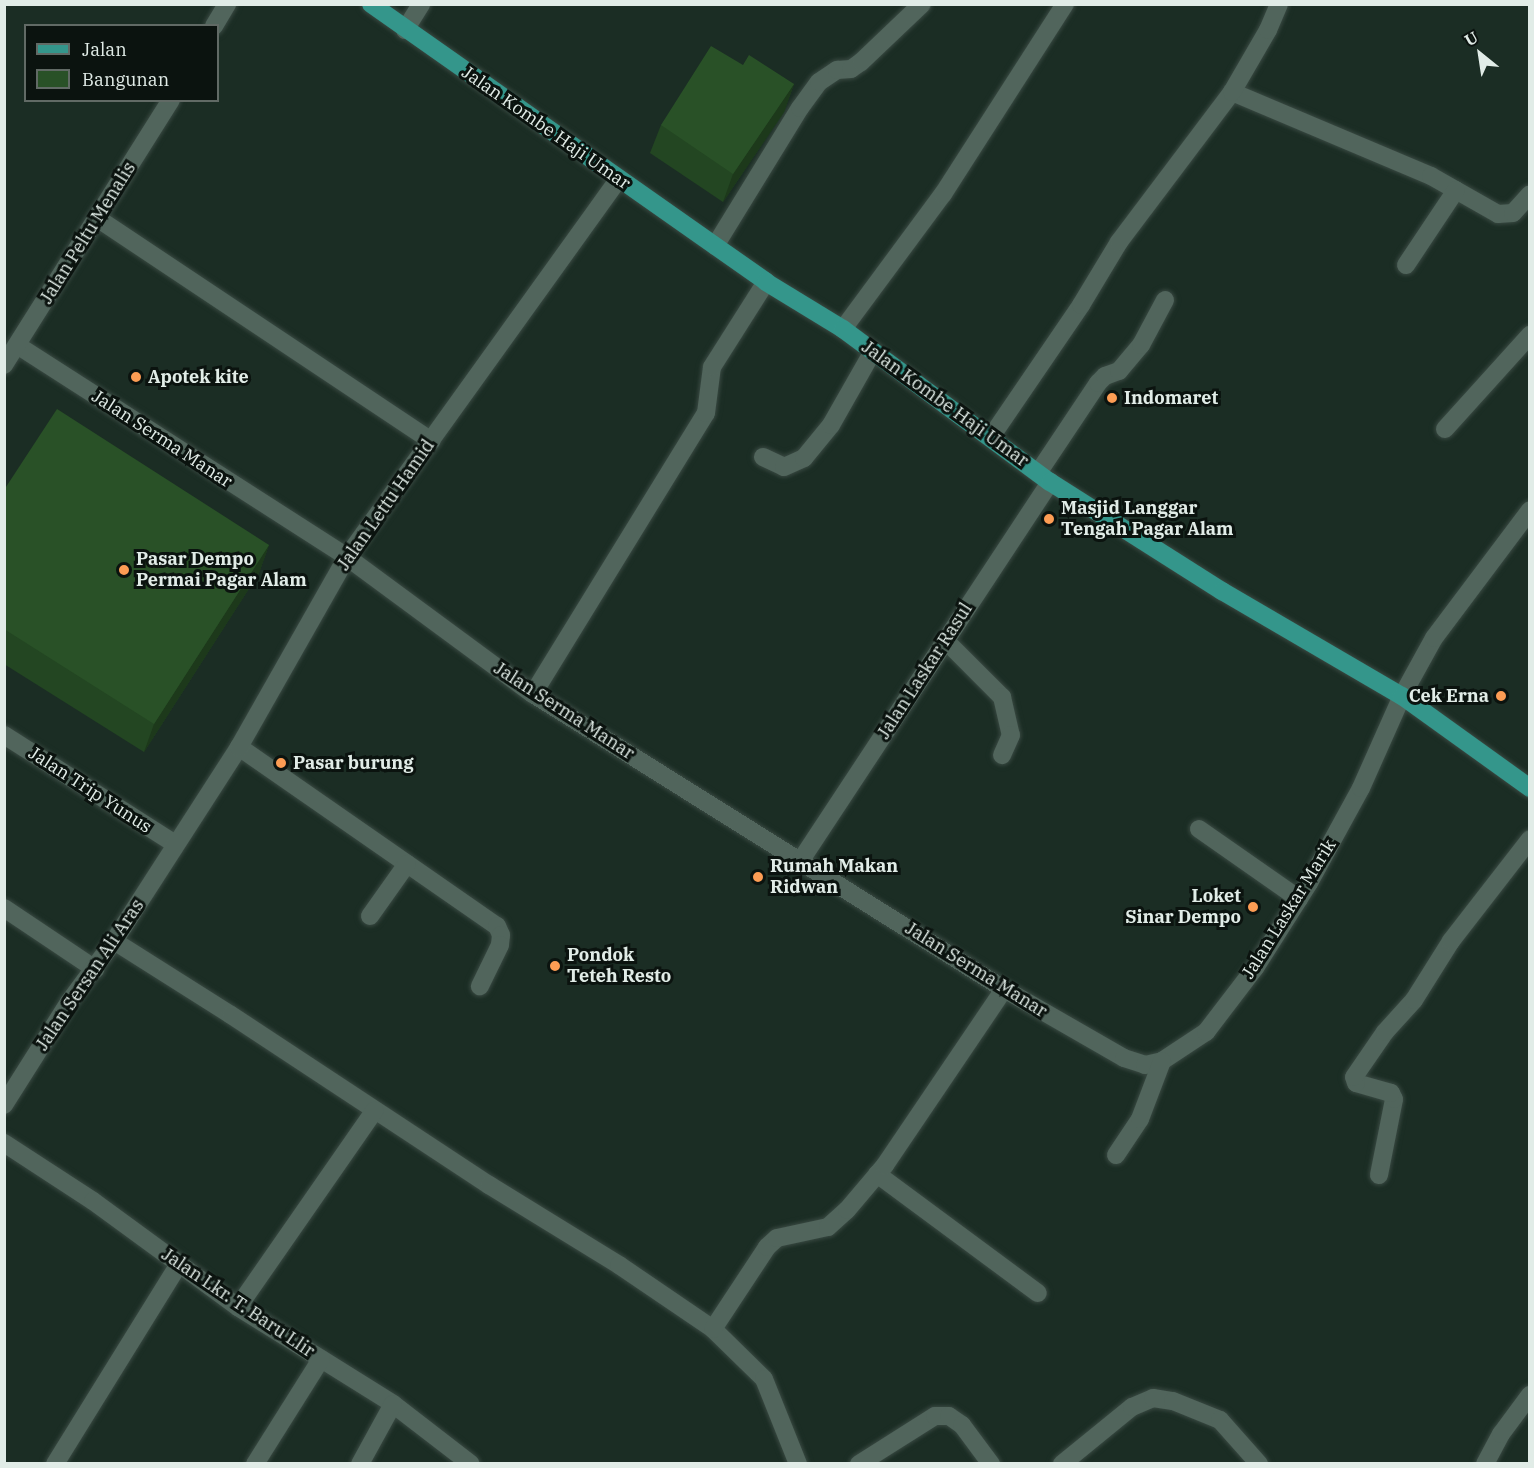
<!DOCTYPE html>
<style>
body{margin:0}
#map{position:relative;width:1534px;height:1468px;overflow:hidden;background:#1b2d24;font-family:"IBM Plex Serif",serif}
div>[style]{position:absolute}
[style*='--x']{left:calc(var(--x)*1px);top:calc(var(--y)*1px);width:calc(var(--w)*1px);rotate:calc(var(--a)*1deg)}
.roads{filter:drop-shadow(0 0 2px #394942) drop-shadow(0 0 2px #394942)}
.minor>*{height:18px;margin:-9px;padding:0 9px;transform-origin:9px;border-radius:9px;background:#51655c}
.major>*{height:18px;margin:-9px;padding:0 9px;transform-origin:9px;border-radius:9px;background:#34968b}
.wall>*{inset:0;background:#234622}
.shaded-wall>*{inset:0;background:#1d391b}
.building>*{inset:0;background:#295127}
.dots>*{width:16px;height:16px;translate:-50% -50%;box-sizing:border-box;border:3px solid #0b130f;border-radius:50%}
span{translate:-50% -50%;white-space:nowrap;text-align:center;line-height:1.15;-webkit-text-stroke:6px #0b130f;paint-order:stroke}
.street-label{font-size:18px;color:#e1ece7}
.poi-label{font-size:18px;color:#e1ece7;font-weight:700}
.left{translate:0 -50%;text-align:left}
.right{translate:-100% -50%;text-align:right}
.frame{position:absolute;inset:0;border:6px solid #e1ece7;pointer-events:none}
.legend{position:absolute;left:24px;top:24px;width:195px;height:78px;box-sizing:border-box;background:#0b130f;border:2px solid #616a65;margin:0;padding:8px 10px;list-style:none;font-size:18px;color:#e1ece7}
.legend li{display:flex;align-items:center;gap:12px;height:30px}
.legend b{width:30px;border:2px solid #616a65}
.north{position:absolute;left:1450px;top:24px;width:60px;height:60px;-webkit-text-stroke:4px #0b130f;paint-order:stroke;rotate:330deg;font-size:16px;font-weight:700;line-height:24px;text-align:center;color:#e1ece7}
.north::after{content:'';display:block;margin:auto;width:21px;height:27px;background:#e1ece7;clip-path:polygon(50% 0,100% 100%,50% 72%,0 100%)}
</style>
<div id="map">
<div class="roads">
<div class="minor">
<i style="--x:214;--y:26;--w:26;--a:-59"></i>
<i style="--x:405;--y:30;--w:31;--a:-58"></i>
<i style="--x:1232;--y:92;--w:216;--a:22.9"></i>
<i style="--x:1431;--y:176;--w:77;--a:29.6"></i>
<i style="--x:1498;--y:214;--w:15;--a:-4"></i>
<i style="--x:1513;--y:213;--w:25;--a:-48"></i>
<i style="--x:97;--y:218;--w:402;--a:33.7"></i>
<i style="--x:715;--y:246;--w:162;--a:-58.4"></i>
<i style="--x:800;--y:108;--w:32;--a:-54"></i>
<i style="--x:819;--y:82;--w:22;--a:-34"></i>
<i style="--x:837;--y:70;--w:14;--a:-4"></i>
<i style="--x:851;--y:69;--w:12;--a:-35"></i>
<i style="--x:861;--y:62;--w:84;--a:-43.6"></i>
<i style="--x:1406;--y:265;--w:90;--a:-56.3"></i>
<i style="--x:843;--y:329;--w:168;--a:-53.5"></i>
<i style="--x:943;--y:194;--w:226;--a:-57.3"></i>
<i style="--x:17;--y:345;--w:392;--a:32.7"></i>
<i style="--x:347;--y:557;--w:231;--a:36.4"></i>
<i style="--x:533;--y:694;--w:556;--a:32.06"></i>
<i style="--x:1004;--y:989;--w:138;--a:29.9"></i>
<i style="--x:1124;--y:1058;--w:22;--a:18"></i>
<i style="--x:1145;--y:1065;--w:17;--a:-13"></i>
<i style="--x:1162;--y:1061;--w:53;--a:-33.4"></i>
<i style="--x:1206;--y:1032;--w:81;--a:-52.6"></i>
<i style="--x:1255;--y:968;--w:101;--a:-57.6"></i>
<i style="--x:1309;--y:883;--w:108;--a:-61.3"></i>
<i style="--x:1361;--y:788;--w:101;--a:-66"></i>
<i style="--x:1402;--y:696;--w:66;--a:-61.1"></i>
<i style="--x:1434;--y:638;--w:160;--a:-53.1"></i>
<i style="--x:4;--y:365;--w:313;--a:-57.8"></i>
<i style="--x:1445;--y:429;--w:127;--a:-47.9"></i>
<i style="--x:991;--y:437;--w:160;--a:-55.7"></i>
<i style="--x:1081;--y:305;--w:74;--a:-58.9"></i>
<i style="--x:1119;--y:242;--w:188;--a:-53"></i>
<i style="--x:1232;--y:92;--w:72;--a:-59.9"></i>
<i style="--x:1268;--y:30;--w:28;--a:-67"></i>
<i style="--x:763;--y:457;--w:23;--a:25"></i>
<i style="--x:784;--y:467;--w:22;--a:-24"></i>
<i style="--x:804;--y:458;--w:43;--a:-50.7"></i>
<i style="--x:831;--y:425;--w:85;--a:-60.4"></i>
<i style="--x:1038;--y:473;--w:108;--a:-56.3"></i>
<i style="--x:1098;--y:383;--w:10;--a:-45"></i>
<i style="--x:1105;--y:376;--w:15;--a:-20"></i>
<i style="--x:1119;--y:371;--w:34;--a:-50"></i>
<i style="--x:1141;--y:345;--w:51;--a:-61.9"></i>
<i style="--x:945;--y:640;--w:81;--a:45"></i>
<i style="--x:1002;--y:697;--w:39;--a:77"></i>
<i style="--x:1011;--y:735;--w:22;--a:114"></i>
<i style="--x:533;--y:694;--w:330;--a:-58.4"></i>
<i style="--x:706;--y:413;--w:46;--a:-82.6"></i>
<i style="--x:712;--y:367;--w:101;--a:-57.6"></i>
<i style="--x:4;--y:735;--w:203;--a:32.5"></i>
<i style="--x:239;--y:747;--w:314;--a:34.8"></i>
<i style="--x:497;--y:926;--w:10;--a:66"></i>
<i style="--x:501;--y:935;--w:10;--a:96"></i>
<i style="--x:500;--y:945;--w:46;--a:116"></i>
<i style="--x:1199;--y:829;--w:122;--a:35"></i>
<i style="--x:801;--y:860;--w:453;--a:-56.6"></i>
<i style="--x:4;--y:908;--w:110;--a:33.8"></i>
<i style="--x:370;--y:916;--w:64;--a:-54.6"></i>
<i style="--x:114;--y:941;--w:138;--a:32.3"></i>
<i style="--x:231;--y:1015;--w:309;--a:33.4"></i>
<i style="--x:489;--y:1185;--w:153;--a:31.6"></i>
<i style="--x:619;--y:1265;--w:114;--a:34.2"></i>
<i style="--x:713;--y:1329;--w:71;--a:44.4"></i>
<i style="--x:764;--y:1379;--w:92;--a:68.2"></i>
<i style="--x:4;--y:1105;--w:122;--a:-57.7"></i>
<i style="--x:69;--y:1002;--w:76;--a:-53.6"></i>
<i style="--x:114;--y:941;--w:231;--a:-57.2"></i>
<i style="--x:239;--y:747;--w:219;--a:-60.4"></i>
<i style="--x:347;--y:557;--w:466;--a:-54.3"></i>
<i style="--x:4;--y:1143;--w:106;--a:33.1"></i>
<i style="--x:93;--y:1201;--w:180;--a:36.2"></i>
<i style="--x:238;--y:1307;--w:183;--a:32"></i>
<i style="--x:393;--y:1404;--w:98;--a:37.6"></i>
<i style="--x:1116;--y:1155;--w:43;--a:-56.3"></i>
<i style="--x:1140;--y:1119;--w:62;--a:-69.2"></i>
<i style="--x:877;--y:1174;--w:200;--a:36.5"></i>
<i style="--x:1379;--y:1175;--w:77;--a:-78.8"></i>
<i style="--x:1394;--y:1099;--w:7;--a:-117"></i>
<i style="--x:1391;--y:1093;--w:36;--a:-164"></i>
<i style="--x:1356;--y:1083;--w:6;--a:-108"></i>
<i style="--x:1354;--y:1077;--w:55;--a:-55.4"></i>
<i style="--x:1385;--y:1032;--w:43;--a:-47.8"></i>
<i style="--x:1414;--y:1000;--w:70;--a:-57.9"></i>
<i style="--x:1451;--y:941;--w:129;--a:-52.2"></i>
<i style="--x:238;--y:1307;--w:239;--a:-55.2"></i>
<i style="--x:713;--y:1329;--w:98;--a:-56.6"></i>
<i style="--x:767;--y:1247;--w:13;--a:-42"></i>
<i style="--x:777;--y:1238;--w:52;--a:-12.2"></i>
<i style="--x:828;--y:1227;--w:25;--a:-42"></i>
<i style="--x:847;--y:1210;--w:59;--a:-49.8"></i>
<i style="--x:885;--y:1165;--w:212;--a:-55.9"></i>
<i style="--x:55;--y:1464;--w:235;--a:-58.2"></i>
<i style="--x:255;--y:1464;--w:124;--a:-57.8"></i>
<i style="--x:360;--y:1464;--w:68;--a:-61.2"></i>
<i style="--x:859;--y:1464;--w:90;--a:-32.3"></i>
<i style="--x:935;--y:1416;--w:14;--a:0"></i>
<i style="--x:949;--y:1416;--w:16;--a:35"></i>
<i style="--x:962;--y:1425;--w:49;--a:53.4"></i>
<i style="--x:1062;--y:1464;--w:90;--a:-39.2"></i>
<i style="--x:1132;--y:1407;--w:23;--a:-23"></i>
<i style="--x:1153;--y:1398;--w:20;--a:9"></i>
<i style="--x:1173;--y:1401;--w:51;--a:22"></i>
<i style="--x:1220;--y:1420;--w:59;--a:48.4"></i>
<i style="--x:1485;--y:1464;--w:34;--a:-62"></i>
<i style="--x:1501;--y:1434;--w:49;--a:-53.4"></i>
</div>
<div class="major">
<i style="--x:371;--y:4;--w:483;--a:35.1"></i>
<i style="--x:766;--y:282;--w:90;--a:31.4"></i>
<i style="--x:843;--y:329;--w:257;--a:36.5"></i>
<i style="--x:1050;--y:482;--w:204;--a:32.4"></i>
<i style="--x:1222;--y:591;--w:208;--a:30.3"></i>
<i style="--x:1402;--y:696;--w:158;--a:35.7"></i>
</div>
</div>
<div class="wall">
<i style="clip-path:polygon(743px 65px,794px 84px,784px 112px,723px 202px,650px 153px,661px 125px)"></i>
<i style="clip-path:polygon(4px 490px,269px 545px,259px 573px,144px 752px,4px 664px)"></i>
</div>
<div class="shaded-wall">
<i style="clip-path:polygon(794px 84px,784px 112px,723px 202px,733px 174px)"></i>
<i style="clip-path:polygon(269px 545px,259px 573px,144px 752px,154px 724px)"></i>
</div>
<div class="building">
<i style="clip-path:polygon(711px 46px,743px 65px,749px 55px,794px 84px,733px 174px,661px 125px)"></i>
<i style="clip-path:polygon(57px 409px,269px 545px,154px 724px,4px 629px,4px 490px)"></i>
</div>
<div class="dots">
<i style="left:136px;top:377px;background:#fd9d54"></i>
<i style="left:1112px;top:398px;background:#fd9d54"></i>
<i style="left:1049px;top:519px;background:#fd9d54"></i>
<i style="left:124px;top:570px;background:#fd9d54"></i>
<i style="left:1501px;top:696px;background:#fd9d54"></i>
<i style="left:281px;top:763px;background:#fd9d54"></i>
<i style="left:758px;top:877px;background:#fd9d54"></i>
<i style="left:1253px;top:907px;background:#fd9d54"></i>
<i style="left:555px;top:966px;background:#fd9d54"></i>
</div>
<div class="street-label">
<span style="left:546px;top:128px;rotate:35deg">Jalan Kombe Haji Umar</span>
<span style="left:88px;top:233px;rotate:-58deg">Jalan Peltu Menalis</span>
<span style="left:945px;top:404px;rotate:36deg">Jalan Kombe Haji Umar</span>
<span style="left:162px;top:439px;rotate:33deg">Jalan Serma Manar</span>
<span style="left:386px;top:505px;rotate:-55deg">Jalan Lettu Hamid</span>
<span style="left:925px;top:671px;rotate:-57deg">Jalan Laskar Rasul</span>
<span style="left:564px;top:711px;rotate:33deg">Jalan Serma Manar</span>
<span style="left:90px;top:790px;rotate:33deg">Jalan Trip Yunus</span>
<span style="left:1289px;top:909px;rotate:-58deg">Jalan Laskar Marik</span>
<span style="left:976px;top:970px;rotate:32deg">Jalan Serma Manar</span>
<span style="left:90px;top:975px;rotate:-56deg">Jalan Sersan Ali Aras</span>
<span style="left:238px;top:1303px;rotate:34deg">Jalan Lkr. T. Baru Llir</span>
</div>
<div class="poi-label">
<span class="left" style="left:148px;top:377px">Apotek kite</span>
<span class="left" style="left:1124px;top:398px">Indomaret</span>
<span class="left" style="left:1061px;top:519px">Masjid Langgar<br>Tengah Pagar Alam</span>
<span class="left" style="left:136px;top:570px">Pasar Dempo<br>Permai Pagar Alam</span>
<span class="right" style="left:1489px;top:696px">Cek Erna</span>
<span class="left" style="left:293px;top:763px">Pasar burung</span>
<span class="left" style="left:770px;top:877px">Rumah Makan<br>Ridwan</span>
<span class="right" style="left:1241px;top:907px">Loket<br>Sinar Dempo</span>
<span class="left" style="left:567px;top:966px">Pondok<br>Teteh Resto</span>
</div>
<div class="frame"></div>
<ul class="legend">
<li><b style="height:8px;background:#34968b"></b>Jalan</li>
<li><b style="height:16px;background:#295127"></b>Bangunan</li>
</ul>
<div class="north">U</div>
</div>
